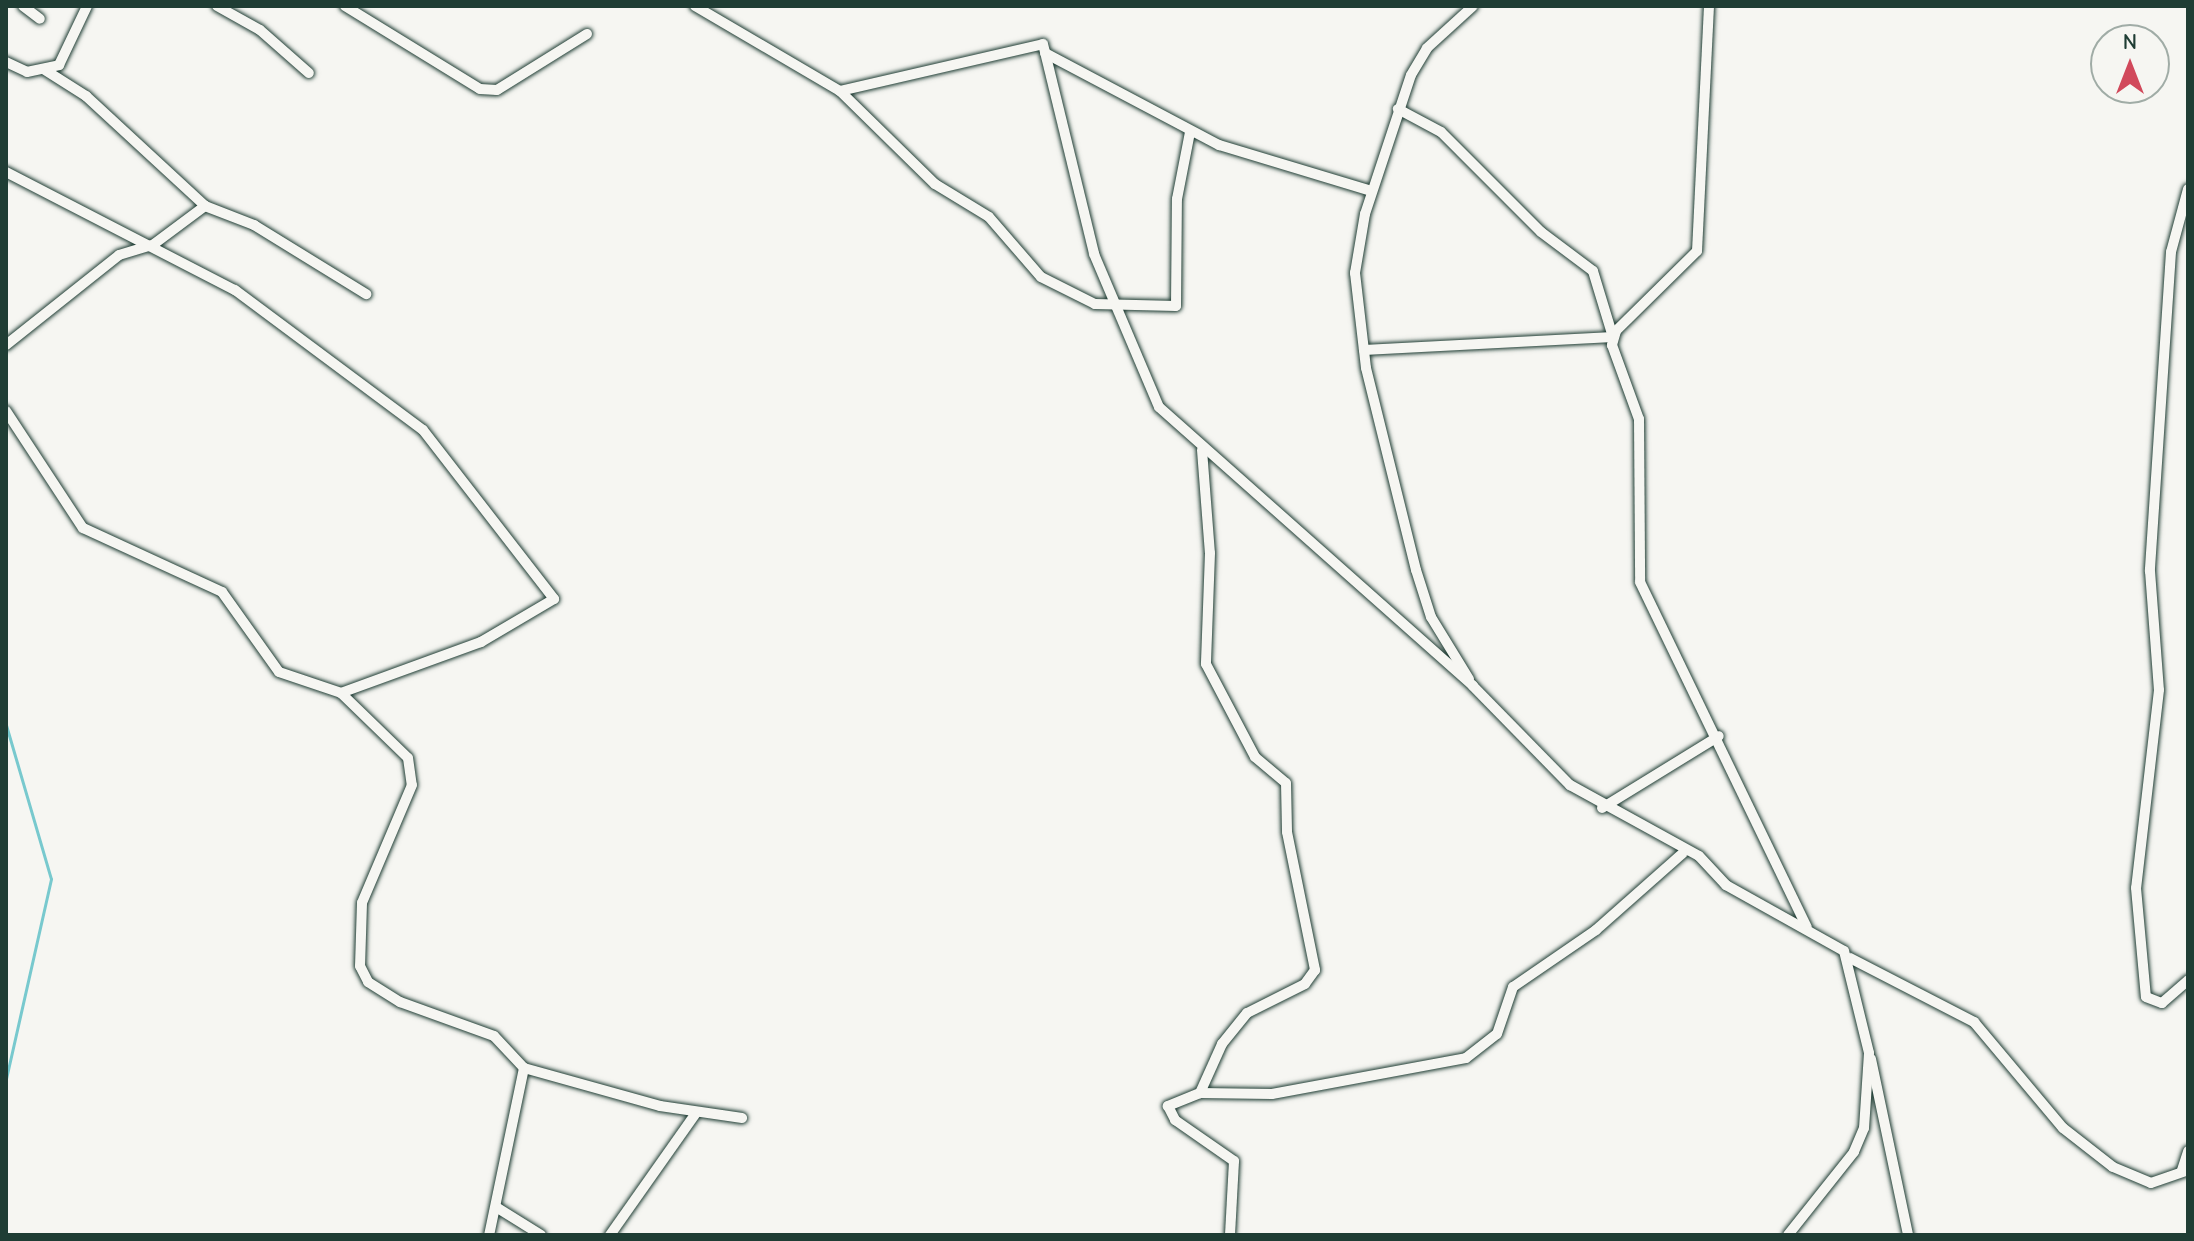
<!DOCTYPE html>
<style>
body{margin:0}
#map{position:relative;width:2194px;height:1241px;overflow:hidden;background:#f6f6f2;font-family:"Comic Neue",sans-serif}
div>[style]{position:absolute}
[style*='--x']{left:calc(var(--x)*1px);top:calc(var(--y)*1px);width:calc(var(--w)*1px);rotate:calc(var(--a)*1deg)}
.stream>*{height:3px;margin:-1.5px;padding:0 1.5px;transform-origin:1.5px;border-radius:1.5px;background:#78c9ce}
.roads{filter:drop-shadow(0 0 2px #1f3d34) drop-shadow(0 0 2px #1f3d34)}
.street>*{height:10px;margin:-5px;padding:0 5px;transform-origin:5px;border-radius:5px;background:#f6f6f2}
span{translate:-50% -50%;white-space:nowrap;text-align:center;line-height:1.15;-webkit-text-stroke:8px #f6f6f2;paint-order:stroke}
.frame{position:absolute;inset:0;border:8px solid #1f3d34;pointer-events:none}
.north{position:absolute;left:2090px;top:24px;width:80px;height:80px;box-sizing:border-box;background:#f6f6f2;border:2px solid #a0aca6;border-radius:50%;rotate:0deg;font-size:22px;font-weight:700;line-height:32px;text-align:center;color:#1f3d34}
.north::after{content:'';display:block;margin:auto;width:28px;height:36px;background:#d1495b;clip-path:polygon(50% 0,100% 100%,50% 72%,0 100%)}
</style>
<div id="map">
<div class="stream">
<i style="--x:6;--y:725;--w:160;--a:73.7"></i>
<i style="--x:51;--y:879;--w:205;--a:102.7"></i>
</div>
<div class="roads">
<div class="street">
<i style="--x:23;--y:6;--w:21;--a:37"></i>
<i style="--x:217;--y:6;--w:49;--a:29.2"></i>
<i style="--x:260;--y:30;--w:65;--a:41.3"></i>
<i style="--x:345;--y:6;--w:158;--a:31.6"></i>
<i style="--x:480;--y:89;--w:17;--a:3"></i>
<i style="--x:497;--y:90;--w:106;--a:-31.9"></i>
<i style="--x:695;--y:6;--w:168;--a:30.4"></i>
<i style="--x:840;--y:91;--w:133;--a:44.4"></i>
<i style="--x:935;--y:184;--w:63;--a:31.4"></i>
<i style="--x:989;--y:217;--w:79;--a:49.1"></i>
<i style="--x:1041;--y:277;--w:60;--a:26.6"></i>
<i style="--x:1095;--y:304;--w:81;--a:1.4"></i>
<i style="--x:1176;--y:306;--w:107;--a:-89.5"></i>
<i style="--x:1177;--y:199;--w:68;--a:-79"></i>
<i style="--x:1709;--y:6;--w:245;--a:92.8"></i>
<i style="--x:1697;--y:251;--w:114;--a:135.4"></i>
<i style="--x:1616;--y:331;--w:15;--a:106"></i>
<i style="--x:1612;--y:345;--w:79;--a:70"></i>
<i style="--x:1639;--y:419;--w:163;--a:89.6"></i>
<i style="--x:1640;--y:582;--w:383;--a:64.2"></i>
<i style="--x:1045;--y:53;--w:197;--a:27.9"></i>
<i style="--x:1219;--y:145;--w:159;--a:16.8"></i>
<i style="--x:6;--y:62;--w:23;--a:25"></i>
<i style="--x:27;--y:72;--w:33;--a:-12"></i>
<i style="--x:59;--y:65;--w:65;--a:-64.6"></i>
<i style="--x:45;--y:70;--w:49;--a:32.4"></i>
<i style="--x:86;--y:96;--w:162;--a:42.7"></i>
<i style="--x:205;--y:206;--w:53;--a:21.2"></i>
<i style="--x:254;--y:225;--w:132;--a:31.6"></i>
<i style="--x:840;--y:91;--w:208;--a:-13"></i>
<i style="--x:1043;--y:44;--w:216;--a:76.3"></i>
<i style="--x:1094;--y:254;--w:166;--a:67"></i>
<i style="--x:1159;--y:407;--w:420;--a:41.6"></i>
<i style="--x:1473;--y:686;--w:139;--a:45.6"></i>
<i style="--x:1570;--y:785;--w:147;--a:28.8"></i>
<i style="--x:1699;--y:856;--w:40;--a:47"></i>
<i style="--x:1726;--y:885;--w:135;--a:29.2"></i>
<i style="--x:1844;--y:951;--w:105;--a:76.2"></i>
<i style="--x:1869;--y:1053;--w:75;--a:93.8"></i>
<i style="--x:1864;--y:1128;--w:26;--a:113"></i>
<i style="--x:1854;--y:1152;--w:106;--a:128.5"></i>
<i style="--x:6;--y:172;--w:258;--a:27.3"></i>
<i style="--x:235;--y:290;--w:234;--a:36.7"></i>
<i style="--x:423;--y:430;--w:214;--a:52.2"></i>
<i style="--x:554;--y:599;--w:85;--a:149.5"></i>
<i style="--x:481;--y:642;--w:149;--a:160"></i>
<i style="--x:2188;--y:189;--w:65;--a:105.1"></i>
<i style="--x:2171;--y:252;--w:320;--a:93.8"></i>
<i style="--x:2150;--y:571;--w:119;--a:85.7"></i>
<i style="--x:2159;--y:690;--w:199;--a:96.6"></i>
<i style="--x:2136;--y:888;--w:109;--a:84.8"></i>
<i style="--x:2146;--y:997;--w:17;--a:21"></i>
<i style="--x:2162;--y:1003;--w:35;--a:-41"></i>
<i style="--x:6;--y:345;--w:144;--a:-38.5"></i>
<i style="--x:119;--y:255;--w:37;--a:-17"></i>
<i style="--x:154;--y:244;--w:64;--a:-36.7"></i>
<i style="--x:1364;--y:350;--w:249;--a:-3"></i>
<i style="--x:1613;--y:337;--w:69;--a:-106.9"></i>
<i style="--x:1593;--y:271;--w:65;--a:-143.1"></i>
<i style="--x:1541;--y:232;--w:141;--a:-135"></i>
<i style="--x:1441;--y:132;--w:49;--a:-151.9"></i>
<i style="--x:6;--y:411;--w:140;--a:56.7"></i>
<i style="--x:83;--y:528;--w:153;--a:24.7"></i>
<i style="--x:222;--y:592;--w:98;--a:54.5"></i>
<i style="--x:279;--y:672;--w:65;--a:18.7"></i>
<i style="--x:341;--y:693;--w:93;--a:44.1"></i>
<i style="--x:408;--y:758;--w:27;--a:82"></i>
<i style="--x:412;--y:785;--w:128;--a:113"></i>
<i style="--x:362;--y:903;--w:63;--a:91.8"></i>
<i style="--x:360;--y:966;--w:18;--a:63"></i>
<i style="--x:368;--y:982;--w:38;--a:32"></i>
<i style="--x:400;--y:1002;--w:100;--a:19.9"></i>
<i style="--x:494;--y:1036;--w:44;--a:46.8"></i>
<i style="--x:524;--y:1068;--w:171;--a:101.8"></i>
<i style="--x:1202;--y:450;--w:103;--a:85.6"></i>
<i style="--x:1210;--y:553;--w:111;--a:92.1"></i>
<i style="--x:1206;--y:664;--w:105;--a:62.2"></i>
<i style="--x:1255;--y:757;--w:40;--a:40"></i>
<i style="--x:1286;--y:783;--w:49;--a:88.8"></i>
<i style="--x:1287;--y:832;--w:141;--a:78.5"></i>
<i style="--x:1315;--y:970;--w:17;--a:126"></i>
<i style="--x:1305;--y:984;--w:65;--a:153.4"></i>
<i style="--x:1247;--y:1013;--w:40;--a:129"></i>
<i style="--x:1222;--y:1044;--w:54;--a:114.2"></i>
<i style="--x:1200;--y:1093;--w:35;--a:158"></i>
<i style="--x:1168;--y:1106;--w:16;--a:63"></i>
<i style="--x:1175;--y:1120;--w:72;--a:34.8"></i>
<i style="--x:1234;--y:1161;--w:74;--a:93.1"></i>
<i style="--x:1469;--y:679;--w:73;--a:-121.5"></i>
<i style="--x:1431;--y:617;--w:49;--a:-107.7"></i>
<i style="--x:1416;--y:570;--w:208;--a:-103.9"></i>
<i style="--x:1366;--y:368;--w:96;--a:-96.6"></i>
<i style="--x:1355;--y:273;--w:60;--a:-80.4"></i>
<i style="--x:1365;--y:214;--w:146;--a:-71.7"></i>
<i style="--x:1411;--y:75;--w:31;--a:-59"></i>
<i style="--x:1427;--y:48;--w:62;--a:-42.4"></i>
<i style="--x:1602;--y:808;--w:137;--a:-31.6"></i>
<i style="--x:1850;--y:958;--w:140;--a:27.3"></i>
<i style="--x:1974;--y:1022;--w:138;--a:50"></i>
<i style="--x:2063;--y:1128;--w:63;--a:38"></i>
<i style="--x:2113;--y:1167;--w:41;--a:22.8"></i>
<i style="--x:2151;--y:1183;--w:39;--a:-19"></i>
<i style="--x:1871;--y:1059;--w:180;--a:78.1"></i>
<i style="--x:524;--y:1068;--w:141;--a:15.6"></i>
<i style="--x:660;--y:1106;--w:83;--a:8.3"></i>
<i style="--x:1200;--y:1093;--w:72;--a:0.8"></i>
<i style="--x:1272;--y:1094;--w:197;--a:-10.5"></i>
<i style="--x:1466;--y:1058;--w:39;--a:-38"></i>
<i style="--x:1497;--y:1034;--w:50;--a:-71.2"></i>
<i style="--x:1513;--y:987;--w:101;--a:-34.5"></i>
<i style="--x:1596;--y:930;--w:116;--a:-41.5"></i>
<i style="--x:2182;--y:1170;--w:20;--a:-72"></i>
<i style="--x:496;--y:1207;--w:53;--a:31.9"></i>
<i style="--x:610;--y:1235;--w:149;--a:-54.8"></i>
</div>
</div>
<div class="frame"></div>
<div class="north">N</div>
</div>
